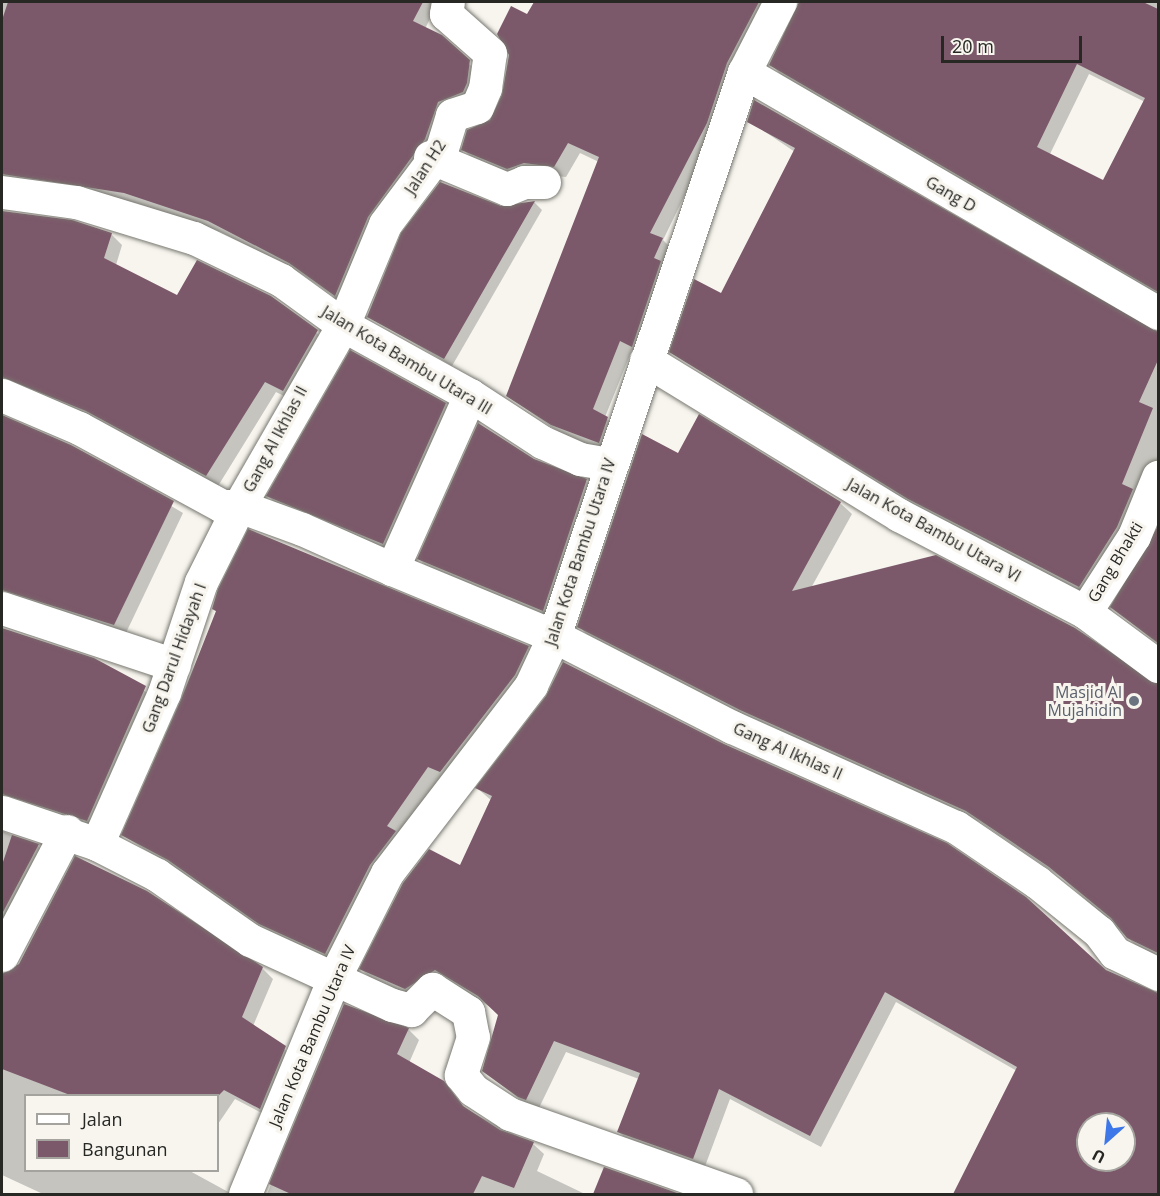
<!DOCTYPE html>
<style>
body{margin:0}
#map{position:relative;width:1160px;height:1196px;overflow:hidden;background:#f7f5ee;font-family:"Open Sans",sans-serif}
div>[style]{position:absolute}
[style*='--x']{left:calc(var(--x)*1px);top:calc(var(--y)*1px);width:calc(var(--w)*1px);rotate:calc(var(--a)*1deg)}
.shadow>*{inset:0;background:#0003}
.building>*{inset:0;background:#7c596a}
.roads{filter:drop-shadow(0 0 2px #787770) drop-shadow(0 0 2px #787770)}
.minor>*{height:33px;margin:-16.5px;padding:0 16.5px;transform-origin:16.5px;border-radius:16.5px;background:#fff}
.dots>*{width:16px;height:16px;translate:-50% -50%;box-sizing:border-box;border:3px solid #f7f5ee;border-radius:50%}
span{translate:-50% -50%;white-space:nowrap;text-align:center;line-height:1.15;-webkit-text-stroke:6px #f7f5ee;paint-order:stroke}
.street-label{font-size:16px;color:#272724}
.worship-label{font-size:16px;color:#5b616d}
.right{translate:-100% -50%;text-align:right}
.frame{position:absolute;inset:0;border:3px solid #272724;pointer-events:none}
.legend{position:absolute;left:24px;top:1094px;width:195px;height:78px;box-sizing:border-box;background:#f7f5ee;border:2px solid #a4a39d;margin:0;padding:8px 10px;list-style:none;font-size:18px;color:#272724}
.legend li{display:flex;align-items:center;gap:12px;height:30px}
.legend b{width:30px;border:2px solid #a4a39d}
.north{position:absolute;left:1076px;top:1112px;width:60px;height:60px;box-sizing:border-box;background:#f7f5ee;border:2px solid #a4a39d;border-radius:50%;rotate:207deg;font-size:16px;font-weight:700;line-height:24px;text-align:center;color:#272724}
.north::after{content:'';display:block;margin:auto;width:21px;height:27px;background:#3e78e8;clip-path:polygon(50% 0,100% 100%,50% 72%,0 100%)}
.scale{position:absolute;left:941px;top:36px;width:141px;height:27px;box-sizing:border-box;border:3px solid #272724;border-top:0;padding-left:8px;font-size:18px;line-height:21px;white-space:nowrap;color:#272724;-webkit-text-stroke:4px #f7f5ee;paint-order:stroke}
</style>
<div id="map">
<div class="shadow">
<i style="clip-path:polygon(2px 2px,438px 2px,425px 29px,480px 73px,346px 305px,302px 274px,221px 232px,136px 203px,2px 190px)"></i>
<i style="clip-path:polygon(535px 2px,779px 2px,663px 240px,673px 250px,643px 357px,632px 350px,605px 417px,618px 429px,610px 453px,564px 436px,508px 396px,599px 162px,580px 153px,566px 177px,536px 174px,519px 179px,474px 160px,463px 149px,491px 122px)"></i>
<i style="clip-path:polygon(evenodd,800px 2px,1158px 2px,1158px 295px,782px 76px,771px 64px,800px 2px,1089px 74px,1145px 102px,1104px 182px,1050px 154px,1089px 74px)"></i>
<i style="clip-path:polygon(749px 121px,1148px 331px,1158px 329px,1158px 476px,1090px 598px,921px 510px,671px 352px,721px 295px,795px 152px)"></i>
<i style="clip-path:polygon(534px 202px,542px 210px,452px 366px,369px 316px,500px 208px)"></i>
<i style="clip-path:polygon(2px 212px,111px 234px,122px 245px,116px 265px,178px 297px,271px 297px,328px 342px,294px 401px,276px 392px,218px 486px,2px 393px)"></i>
<i style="clip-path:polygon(445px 404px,456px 416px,394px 555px,279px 507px,268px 496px)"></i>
<i style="clip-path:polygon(2px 417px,70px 446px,183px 513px,125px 635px,2px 607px)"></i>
<i style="clip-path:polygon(678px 455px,840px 503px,852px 514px,811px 588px,1158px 684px,1158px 958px,1140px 949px,1062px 878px,980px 822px,753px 721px,590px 638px,579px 626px)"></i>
<i style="clip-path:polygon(534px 460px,586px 481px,597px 491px,553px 620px,429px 569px,419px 559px)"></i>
<i style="clip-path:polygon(1158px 529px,1158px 644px,1112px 607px)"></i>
<i style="clip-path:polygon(213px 609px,528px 647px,541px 660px,338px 965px,274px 936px,123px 835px,217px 612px)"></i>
<i style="clip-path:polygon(2px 629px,93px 660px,156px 698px,98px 831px,2px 808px)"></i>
<i style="clip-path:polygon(evenodd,477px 788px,1106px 971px,1158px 994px,1158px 1194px,954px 1194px,1017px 1071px,896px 1002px,821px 1147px,730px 1099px,704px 1169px,630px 1143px,619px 1132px,639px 1079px,566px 1052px,538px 1110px,531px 1108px,484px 1071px,499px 1015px,492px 1008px,447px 981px,418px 1000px,372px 980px,361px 969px,461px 867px,492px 801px,477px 788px,1088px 1124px,1124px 1124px,1124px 1160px,1088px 1160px,1088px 1124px)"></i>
<i style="clip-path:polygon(2px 831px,38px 846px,49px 856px,2px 952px)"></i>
<i style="clip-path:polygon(262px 968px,273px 979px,253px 1026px,296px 1058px,271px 1118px,235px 1099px,218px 1124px,218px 1096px,26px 1096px,26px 1170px,188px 1170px,232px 1194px,43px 1194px,2px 1175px,2px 975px)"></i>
<i style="clip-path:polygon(345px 1005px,408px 1029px,419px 1040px,409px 1063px,443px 1082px,467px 1110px,533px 1144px,544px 1154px,537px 1171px,585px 1194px,410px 1194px,361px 1170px,349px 1194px,267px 1194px)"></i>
</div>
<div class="building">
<i style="clip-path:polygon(8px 2px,423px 2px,413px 21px,442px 35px,470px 60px,467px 83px,463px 92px,438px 102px,425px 139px,368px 217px,335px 296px,289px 263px,208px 221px,124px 193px,2px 174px,2px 20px)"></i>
<i style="clip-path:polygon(534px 2px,759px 2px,727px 63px,707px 123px,650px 233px,663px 238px,654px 258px,661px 261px,632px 347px,620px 341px,593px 409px,608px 417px,599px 443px,551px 425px,506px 396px,599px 157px,568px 143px,554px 167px,524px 163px,507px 169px,461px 150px,467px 130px,490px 120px,502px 95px,509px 55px,497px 34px,511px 6px,527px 14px)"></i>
<i style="clip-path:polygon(evenodd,799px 2px,1143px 2px,1158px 9px,1158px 292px,769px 65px,799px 2px,1077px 64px,1145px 98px,1103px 180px,1037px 147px,1077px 64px)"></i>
<i style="clip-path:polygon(754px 100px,1158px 332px,1158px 360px,1139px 402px,1153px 408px,1122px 484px,1133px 489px,1117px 527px,1079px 587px,908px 499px,669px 352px,694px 279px,721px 293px,795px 148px,747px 122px)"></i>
<i style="clip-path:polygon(440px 182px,501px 206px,535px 201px,444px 359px,367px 317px,401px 233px)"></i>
<i style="clip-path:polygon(2px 211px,72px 220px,112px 233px,104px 258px,177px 295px,197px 260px,271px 296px,318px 330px,283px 391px,265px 382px,206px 476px,86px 411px,2px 377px)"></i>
<i style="clip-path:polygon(350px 350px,446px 403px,383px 544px,266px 496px)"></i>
<i style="clip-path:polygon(699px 414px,841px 502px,792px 591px,936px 555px,1075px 628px,1158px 684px,1158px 953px,1127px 938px,1111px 918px,1049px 867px,966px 811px,740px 710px,577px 627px,642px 434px,678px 453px)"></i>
<i style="clip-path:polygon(2px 415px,71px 445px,174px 501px,114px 625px,2px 590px)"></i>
<i style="clip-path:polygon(478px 423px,534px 459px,587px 479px,543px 611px,417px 559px)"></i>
<i style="clip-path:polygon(1158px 526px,1158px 643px,1110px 607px)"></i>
<i style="clip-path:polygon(248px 529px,529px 646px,515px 675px,440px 772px,428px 767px,387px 826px,396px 831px,370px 865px,325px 954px,259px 924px,168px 860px,121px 835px,181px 700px,216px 611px,212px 609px,218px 589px)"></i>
<i style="clip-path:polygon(2px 628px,94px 658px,146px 686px,87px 821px,2px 794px)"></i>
<i style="clip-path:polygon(evenodd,563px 662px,724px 744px,947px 843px,1026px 897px,1106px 970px,1158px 993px,1158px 1194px,953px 1194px,1017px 1067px,885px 992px,810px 1136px,719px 1089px,693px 1159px,617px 1132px,640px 1073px,554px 1041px,526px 1100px,518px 1097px,482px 1071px,498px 1015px,478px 996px,435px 970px,405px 989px,359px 969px,403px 883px,429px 849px,460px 865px,492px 796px,475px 788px,546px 696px,563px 662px,1088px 1124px,1124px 1124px,1124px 1160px,1088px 1160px,1088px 1124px)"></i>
<i style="clip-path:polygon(12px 835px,39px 844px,2px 914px,2px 865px)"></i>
<i style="clip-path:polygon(75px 856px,147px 891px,263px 967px,242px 1017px,286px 1046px,260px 1109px,224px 1090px,219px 1095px,70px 1095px,2px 1069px,2px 974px,19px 964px)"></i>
<i style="clip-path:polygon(344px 1004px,409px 1028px,397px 1054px,444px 1081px,463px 1106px,500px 1130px,534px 1142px,514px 1188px,482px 1176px,473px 1194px,291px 1194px,269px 1184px)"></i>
<i style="clip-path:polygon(604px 1167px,680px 1194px,593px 1194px)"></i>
</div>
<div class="roads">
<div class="minor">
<i style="--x:744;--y:72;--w:479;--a:30.2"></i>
<i style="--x:430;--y:157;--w:83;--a:22.6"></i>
<i style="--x:507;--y:189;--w:18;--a:-22"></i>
<i style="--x:524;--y:182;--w:20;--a:0"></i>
<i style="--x:2;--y:192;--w:75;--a:7.7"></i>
<i style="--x:76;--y:202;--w:123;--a:17"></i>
<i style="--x:194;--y:238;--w:97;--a:25.8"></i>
<i style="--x:281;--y:280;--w:77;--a:36"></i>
<i style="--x:343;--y:325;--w:145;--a:28.9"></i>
<i style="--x:470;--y:395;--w:86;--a:33.1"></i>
<i style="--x:542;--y:442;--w:42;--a:24.1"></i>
<i style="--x:580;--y:459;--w:28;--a:10"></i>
<i style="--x:646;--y:360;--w:297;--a:31.5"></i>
<i style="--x:899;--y:515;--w:210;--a:27.5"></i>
<i style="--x:1085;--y:612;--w:91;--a:36.5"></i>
<i style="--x:2;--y:395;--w:84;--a:23.2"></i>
<i style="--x:79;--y:428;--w:163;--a:28.6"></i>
<i style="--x:222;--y:506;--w:17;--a:0"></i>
<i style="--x:239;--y:506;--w:67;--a:20.1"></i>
<i style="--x:302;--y:529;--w:98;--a:24"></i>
<i style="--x:470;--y:395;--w:191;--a:114.1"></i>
<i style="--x:392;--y:569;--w:175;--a:22.5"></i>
<i style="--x:554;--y:636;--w:200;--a:27.1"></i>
<i style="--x:732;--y:727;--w:245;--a:24.1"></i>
<i style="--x:956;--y:827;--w:98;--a:34.2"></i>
<i style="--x:1037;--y:882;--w:80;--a:38.9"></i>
<i style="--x:1099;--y:932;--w:26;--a:53"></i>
<i style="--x:1115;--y:953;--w:48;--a:26"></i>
<i style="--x:2;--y:608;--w:181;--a:18.3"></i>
<i style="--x:1085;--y:612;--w:90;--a:-57.2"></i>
<i style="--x:1134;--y:536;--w:64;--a:-67.9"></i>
<i style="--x:2;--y:812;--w:100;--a:18.6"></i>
<i style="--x:97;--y:844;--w:68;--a:27.3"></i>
<i style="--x:157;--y:875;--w:113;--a:35"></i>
<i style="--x:250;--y:940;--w:156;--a:24.6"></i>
<i style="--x:392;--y:1005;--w:20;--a:15"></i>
<i style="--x:411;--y:1010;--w:30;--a:-45"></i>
<i style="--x:432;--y:989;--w:43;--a:32.6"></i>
<i style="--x:468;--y:1012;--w:25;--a:79"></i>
<i style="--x:473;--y:1037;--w:40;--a:108"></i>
<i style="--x:461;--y:1075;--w:19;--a:51"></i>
<i style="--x:473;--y:1090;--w:44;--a:33"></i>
<i style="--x:510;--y:1114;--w:240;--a:19.5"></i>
<i style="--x:97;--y:844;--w:165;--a:-66.1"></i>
<i style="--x:164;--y:693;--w:117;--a:-71.6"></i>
<i style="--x:201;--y:582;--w:85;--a:-63.4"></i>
<i style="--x:239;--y:506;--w:209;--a:-60.1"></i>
<i style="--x:343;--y:325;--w:109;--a:-67.4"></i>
<i style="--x:385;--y:224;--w:95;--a:-53.1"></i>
<i style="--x:442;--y:148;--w:34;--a:-73"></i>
<i style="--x:452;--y:115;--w:26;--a:-18"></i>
<i style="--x:477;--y:107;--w:21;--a:-67"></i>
<i style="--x:485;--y:88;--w:35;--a:-82"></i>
<i style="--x:490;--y:53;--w:59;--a:-138.4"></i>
<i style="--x:446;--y:14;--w:12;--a:-81"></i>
<i style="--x:2;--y:955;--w:140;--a:-62.3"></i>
<i style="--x:245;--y:1194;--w:234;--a:-67.6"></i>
<i style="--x:334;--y:978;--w:118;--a:-63.2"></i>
<i style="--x:387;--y:873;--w:237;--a:-52.5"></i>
<i style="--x:531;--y:685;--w:54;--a:-64.9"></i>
<i style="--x:554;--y:636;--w:595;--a:-71.38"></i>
<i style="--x:744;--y:72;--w:79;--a:-62.8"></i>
</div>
</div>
<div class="dots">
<i style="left:1134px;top:701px;background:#6b7280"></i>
</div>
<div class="street-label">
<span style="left:425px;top:167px;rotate:-57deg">Jalan H2</span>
<span style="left:951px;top:194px;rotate:30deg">Gang D</span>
<span style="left:407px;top:360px;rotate:31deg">Jalan Kota Bambu Utara III</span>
<span style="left:275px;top:439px;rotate:-62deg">Gang Al Ikhlas II</span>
<span style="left:934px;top:530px;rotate:29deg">Jalan Kota Bambu Utara VI</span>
<span style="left:580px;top:552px;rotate:-72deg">Jalan Kota Bambu Utara IV</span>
<span style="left:1115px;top:562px;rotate:-59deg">Gang Bhakti</span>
<span style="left:174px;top:658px;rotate:-70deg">Gang Darul Hidayah I</span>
<span style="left:788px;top:751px;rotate:24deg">Gang Al Ikhlas II</span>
<span style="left:312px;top:1036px;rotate:-67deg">Jalan Kota Bambu Utara IV</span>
</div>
<div class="worship-label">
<span class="right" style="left:1122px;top:701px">Masjid Al<br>Mujahidin</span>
</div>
<div class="frame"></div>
<ul class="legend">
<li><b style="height:8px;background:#fff"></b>Jalan</li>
<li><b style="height:16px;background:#7c596a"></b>Bangunan</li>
</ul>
<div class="north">U</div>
<div class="scale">20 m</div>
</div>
